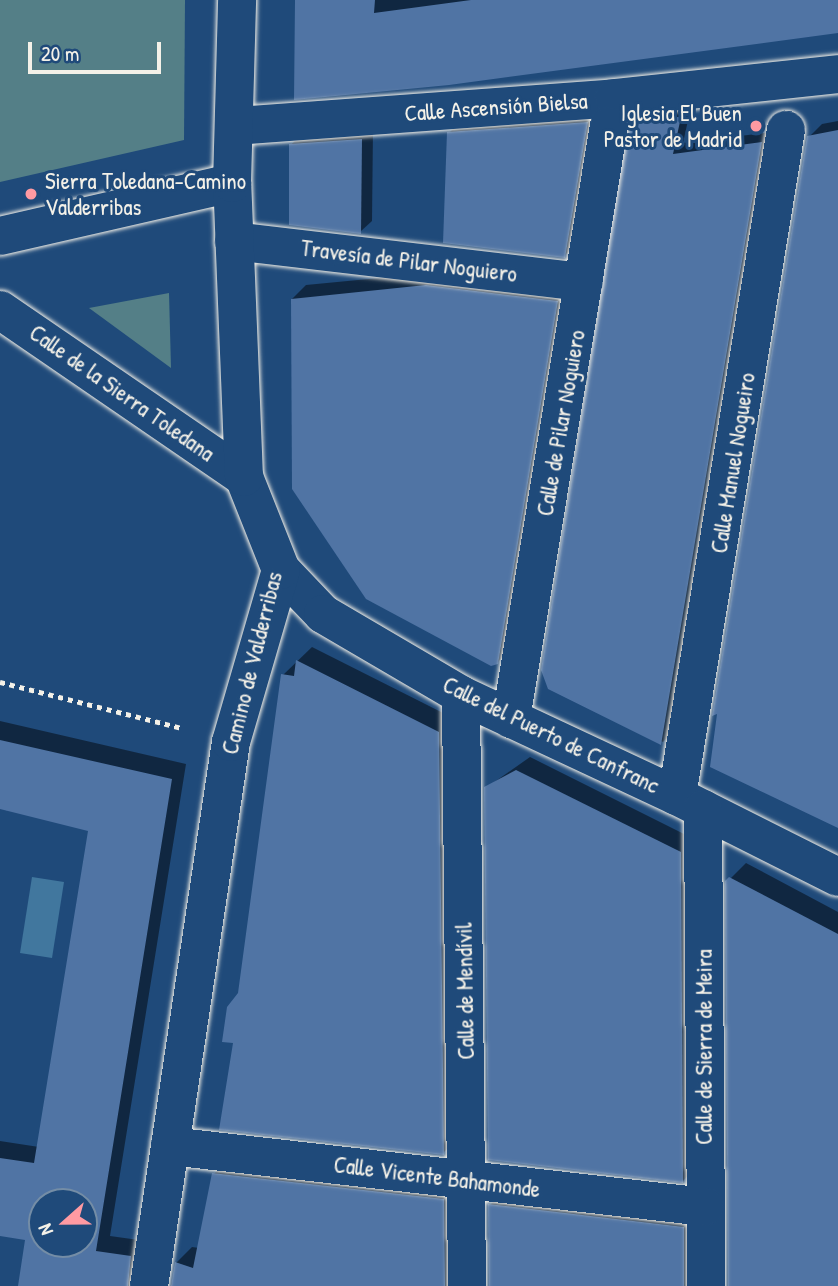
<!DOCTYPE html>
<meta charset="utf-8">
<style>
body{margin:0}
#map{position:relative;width:838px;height:1286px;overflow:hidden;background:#1f4a7a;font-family:"Patrick Hand",sans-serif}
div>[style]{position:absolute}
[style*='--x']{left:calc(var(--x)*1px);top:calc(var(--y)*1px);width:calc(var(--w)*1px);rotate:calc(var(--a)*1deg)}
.green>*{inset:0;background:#547f87}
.water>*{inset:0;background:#41779e}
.shadow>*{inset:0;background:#0007}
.building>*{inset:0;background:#5074a4}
.path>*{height:4.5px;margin-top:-2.25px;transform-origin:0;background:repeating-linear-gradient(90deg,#f4f1e8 0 5px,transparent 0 10px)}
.roads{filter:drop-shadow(0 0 2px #f4f1e8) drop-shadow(0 0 2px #f4f1e8)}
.street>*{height:38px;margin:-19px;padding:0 19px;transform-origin:19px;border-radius:19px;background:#1f4a7a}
.dots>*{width:19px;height:19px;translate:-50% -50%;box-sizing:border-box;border:4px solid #1f4a7a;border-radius:50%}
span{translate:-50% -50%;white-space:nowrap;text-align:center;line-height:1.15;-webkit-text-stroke:6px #1f4a7a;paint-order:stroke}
.street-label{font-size:23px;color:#f4f1e8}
.poi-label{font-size:23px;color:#f4f1e8}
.right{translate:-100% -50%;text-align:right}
.left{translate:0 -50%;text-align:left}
.north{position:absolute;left:28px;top:1188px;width:70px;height:70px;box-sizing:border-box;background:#1f4a7a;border:2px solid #748da6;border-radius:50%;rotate:249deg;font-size:19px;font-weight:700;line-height:28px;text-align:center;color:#f4f1e8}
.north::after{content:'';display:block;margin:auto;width:24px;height:32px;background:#ff9aa2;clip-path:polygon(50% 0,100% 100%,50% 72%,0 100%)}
.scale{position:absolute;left:28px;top:42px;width:133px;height:32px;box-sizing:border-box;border:4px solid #f4f1e8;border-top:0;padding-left:9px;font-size:21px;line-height:24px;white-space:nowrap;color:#f4f1e8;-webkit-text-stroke:5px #1f4a7a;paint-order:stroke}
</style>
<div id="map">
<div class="green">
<i style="clip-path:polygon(0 0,185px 0,184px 140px,0 182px)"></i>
<i style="clip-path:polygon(169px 293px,171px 368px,89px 308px)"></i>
</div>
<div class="water">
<i style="clip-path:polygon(32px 877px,64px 882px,52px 958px,20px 953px)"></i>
</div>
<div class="shadow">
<i style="clip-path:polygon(296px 0,838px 0,838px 31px,396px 89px)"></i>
<i style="clip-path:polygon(691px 107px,683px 143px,772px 132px,674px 731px,663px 742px,550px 687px,631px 119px,642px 108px)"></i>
<i style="clip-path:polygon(598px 111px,576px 245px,564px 256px,449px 133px,460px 122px)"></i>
<i style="clip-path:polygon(838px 121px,838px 826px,809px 137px,822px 124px)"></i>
<i style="clip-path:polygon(373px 128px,372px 221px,360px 232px,291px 145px,302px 133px)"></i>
<i style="clip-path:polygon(441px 272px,571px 288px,511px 648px,497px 663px,292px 299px,306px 285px)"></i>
<i style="clip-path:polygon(312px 647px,453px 718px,457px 1139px,443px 1153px,235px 1041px,283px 675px)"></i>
<i style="clip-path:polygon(evenodd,0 721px,186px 764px,110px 1236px,146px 1241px,153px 1286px,20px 1286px,27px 1238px,0 1234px,0 1141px,39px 1147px,90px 830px,0 807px,0 721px,42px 1202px,84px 1202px,84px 1244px,42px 1244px,42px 1202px)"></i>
<i style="clip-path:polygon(530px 757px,694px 839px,696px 1167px,683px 1181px,486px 788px)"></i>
<i style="clip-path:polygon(746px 863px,838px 912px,838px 1286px,730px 1286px,727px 882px)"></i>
<i style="clip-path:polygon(229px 1158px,459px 1185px,469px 1286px,171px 1286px,176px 1263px,192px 1247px,199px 1248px,214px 1174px)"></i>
<i style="clip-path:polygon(505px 1190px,698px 1212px,709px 1286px,491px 1286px,490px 1205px)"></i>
</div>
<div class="building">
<i style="clip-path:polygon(295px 0,375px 0,374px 13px,471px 0,838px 0,838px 33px,449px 85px,294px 100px)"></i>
<i style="clip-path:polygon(681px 117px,673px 154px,762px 142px,661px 745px,548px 689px,541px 670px,629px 118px)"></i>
<i style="clip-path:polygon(588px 122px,565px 258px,443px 243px,447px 132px)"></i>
<i style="clip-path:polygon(838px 130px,838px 828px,710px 767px,717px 714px,712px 716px,807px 136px)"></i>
<i style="clip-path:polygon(362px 139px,361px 234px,289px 225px,289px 144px)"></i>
<i style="clip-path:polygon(426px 285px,558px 301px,498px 664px,491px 666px,366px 599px,292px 489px,291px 299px)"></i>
<i style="clip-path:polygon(296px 660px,439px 732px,444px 1155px,219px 1130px,233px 1043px,222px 1042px,227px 1007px,238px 993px,281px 674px,294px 676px)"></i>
<i style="clip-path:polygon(evenodd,0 740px,172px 779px,96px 1251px,131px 1256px,128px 1286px,18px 1286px,25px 1240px,0 1236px,0 1158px,34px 1163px,88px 831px,0 809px,0 740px,42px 1202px,84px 1202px,84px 1244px,42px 1244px,42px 1202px)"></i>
<i style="clip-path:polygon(516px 770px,681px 852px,683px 1183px,488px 1160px,484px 787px)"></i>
<i style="clip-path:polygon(729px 877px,838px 934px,838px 1286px,728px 1286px,725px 881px)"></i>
<i style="clip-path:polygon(212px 1173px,444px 1199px,445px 1286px,171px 1286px,175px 1262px,193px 1268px)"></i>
<i style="clip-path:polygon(488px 1204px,684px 1227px,684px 1286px,489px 1286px)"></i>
</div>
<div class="path">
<i style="--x:0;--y:682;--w:188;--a:14.2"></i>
</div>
<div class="roads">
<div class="street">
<i style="--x:236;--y:126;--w:379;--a:-4.2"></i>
<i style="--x:614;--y:98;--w:225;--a:-6.1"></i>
<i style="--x:0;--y:236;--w:238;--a:-12.9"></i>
<i style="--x:234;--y:241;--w:352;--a:6.7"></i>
<i style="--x:0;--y:310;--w:296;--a:34.4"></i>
<i style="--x:281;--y:570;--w:61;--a:46.3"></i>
<i style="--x:323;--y:614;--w:160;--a:30.4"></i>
<i style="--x:461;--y:695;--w:238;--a:25.1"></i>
<i style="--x:677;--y:796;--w:180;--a:26.7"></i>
<i style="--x:461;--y:695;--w:591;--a:89.42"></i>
<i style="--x:511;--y:719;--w:601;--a:-80.62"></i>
<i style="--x:677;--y:796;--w:675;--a:-80.71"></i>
<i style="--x:703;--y:809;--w:477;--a:89.6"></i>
<i style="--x:170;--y:1146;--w:538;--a:6.5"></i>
<i style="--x:149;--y:1286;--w:550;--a:-81.43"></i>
<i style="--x:231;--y:742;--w:179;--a:-73.8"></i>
<i style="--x:281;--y:570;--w:100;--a:-111.7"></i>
<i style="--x:244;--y:477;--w:294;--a:-92.3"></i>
<i style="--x:232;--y:183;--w:183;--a:-88.4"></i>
</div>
</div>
<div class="dots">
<i style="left:756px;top:126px;background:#ff9aa2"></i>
<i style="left:31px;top:194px;background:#ff9aa2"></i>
</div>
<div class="street-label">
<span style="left:496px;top:107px;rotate:-4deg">Calle Ascensión Bielsa</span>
<span style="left:409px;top:261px;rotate:7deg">Travesía de Pilar Noguiero</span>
<span style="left:122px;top:393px;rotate:35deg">Calle de la Sierra Toledana</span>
<span style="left:561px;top:423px;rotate:-80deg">Calle de Pilar Noguiero</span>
<span style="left:733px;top:463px;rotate:-81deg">Calle Manuel Nogueiro</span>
<span style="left:252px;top:663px;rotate:-76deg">Camino de Valderribas</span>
<span style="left:551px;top:735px;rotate:26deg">Calle del Puerto de Canfranc</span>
<span style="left:465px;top:991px;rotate:-91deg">Calle de Mendívil</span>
<span style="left:704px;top:1047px;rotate:-90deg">Calle de Sierra de Meira</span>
<span style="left:437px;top:1177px;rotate:7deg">Calle Vicente Bahamonde</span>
</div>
<div class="poi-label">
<span class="right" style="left:742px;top:126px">Iglesia El Buen<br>Pastor de Madrid</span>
<span class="left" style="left:45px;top:194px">Sierra Toledana-Camino<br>Valderribas</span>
</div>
<div class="north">N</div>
<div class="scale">20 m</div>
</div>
